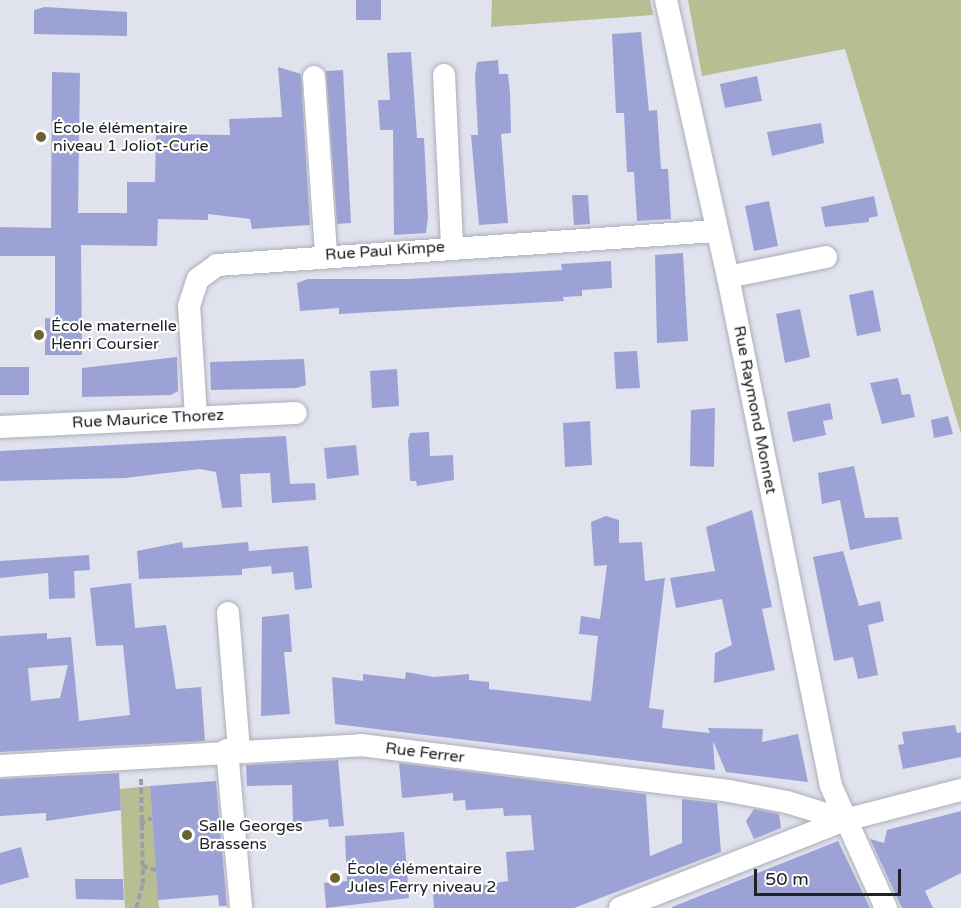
<!DOCTYPE html>
<meta charset="utf-8">
<style>
body{margin:0}
#map{position:relative;width:961px;height:908px;overflow:hidden;background:#e0e2ee;font-family:"Varela Round",sans-serif}
div>[style]{position:absolute}
[style*='--x']{left:calc(var(--x)*1px);top:calc(var(--y)*1px);width:calc(var(--w)*1px);rotate:calc(var(--a)*1deg)}
.green>*{inset:0;background:#b8be92}
.building>*{inset:0;background:#9ca2d5}
.path>*{height:4px;margin-top:-2px;transform-origin:0;background:repeating-linear-gradient(90deg,#9c9ea7 0 6px,transparent 0 9px)}
.roads{filter:drop-shadow(0 0 2px #adaeba) drop-shadow(0 0 2px #adaeba)}
.minor>*{height:22px;margin:-11px;padding:0 11px;transform-origin:11px;border-radius:11px;background:#fff}
.dots>*{width:16px;height:16px;translate:-50% -50%;box-sizing:border-box;border:3px solid #fff;border-radius:50%}
span{translate:-50% -50%;white-space:nowrap;text-align:center;line-height:1.15;-webkit-text-stroke:4.5px #fff;paint-order:stroke}
.poi-label{font-size:16px;color:#212126}
.left{translate:0 -50%;text-align:left}
.street-label{font-size:16px;color:#212126}
.scale{position:absolute;left:754px;top:869px;width:147px;height:27px;box-sizing:border-box;border:3px solid #212126;border-top:0;padding-left:8px;font-size:18px;line-height:21px;white-space:nowrap;color:#212126;-webkit-text-stroke:4px #fff;paint-order:stroke}
</style>
<div id="map">
<div class="green">
<i style="clip-path:polygon(492px 0,650px 0,653px 15px,491px 27px)"></i>
<i style="clip-path:polygon(688px 0,961px 0,961px 434px,845px 49px,702px 76px)"></i>
<i style="clip-path:polygon(150px 786px,159px 908px,125px 908px,120px 789px)"></i>
</div>
<div class="building">
<i style="clip-path:polygon(356px 0,381px 0,381px 20px,356px 20px)"></i>
<i style="clip-path:polygon(45px 7px,127px 12px,127px 36px,34px 34px,34px 10px)"></i>
<i style="clip-path:polygon(641px 32px,649px 111px,657px 110px,661px 169px,668px 169px,671px 219px,637px 221px,634px 172px,627px 172px,624px 113px,616px 113px,612px 34px)"></i>
<i style="clip-path:polygon(411px 52px,417px 138px,424px 138px,428px 217px,426px 233px,394px 235px,393px 130px,380px 130px,378px 100px,390px 100px,387px 53px)"></i>
<i style="clip-path:polygon(498px 60px,499px 74px,508px 74px,510px 93px,511px 133px,501px 134px,508px 223px,479px 225px,471px 135px,478px 135px,475px 76px,477px 62px)"></i>
<i style="clip-path:polygon(278px 67px,301px 74px,310px 225px,252px 229px,250px 219px,208px 214px,208px 220px,158px 219px,157px 246px,81px 245px,82px 355px,45px 355px,45px 318px,55px 319px,55px 256px,0 256px,0 227px,51px 228px,52px 72px,80px 73px,78px 213px,127px 213px,127px 182px,155px 182px,156px 134px,230px 135px,229px 119px,282px 117px)"></i>
<i style="clip-path:polygon(343px 70px,351px 223px,337px 224px,326px 71px)"></i>
<i style="clip-path:polygon(757px 76px,762px 101px,725px 108px,720px 84px)"></i>
<i style="clip-path:polygon(821px 123px,824px 143px,772px 156px,767px 132px)"></i>
<i style="clip-path:polygon(572px 195px,588px 195px,590px 224px,574px 225px)"></i>
<i style="clip-path:polygon(874px 196px,878px 216px,869px 218px,869px 222px,825px 227px,821px 207px)"></i>
<i style="clip-path:polygon(769px 201px,778px 246px,754px 251px,745px 206px)"></i>
<i style="clip-path:polygon(683px 253px,688px 341px,657px 343px,655px 255px)"></i>
<i style="clip-path:polygon(611px 261px,612px 288px,582px 290px,582px 296px,563px 297px,564px 301px,339px 314px,339px 308px,300px 311px,297px 283px,308px 279px,407px 279px,562px 270px,561px 264px)"></i>
<i style="clip-path:polygon(873px 290px,881px 331px,857px 336px,849px 295px)"></i>
<i style="clip-path:polygon(800px 309px,810px 357px,785px 363px,776px 314px)"></i>
<i style="clip-path:polygon(637px 351px,640px 388px,616px 389px,614px 352px)"></i>
<i style="clip-path:polygon(177px 357px,178px 391px,171px 395px,82px 397px,82px 368px)"></i>
<i style="clip-path:polygon(304px 359px,306px 385px,297px 388px,211px 390px,210px 362px)"></i>
<i style="clip-path:polygon(0 367px,29px 367px,29px 395px,0 395px)"></i>
<i style="clip-path:polygon(397px 369px,399px 406px,372px 408px,370px 371px)"></i>
<i style="clip-path:polygon(898px 378px,902px 395px,910px 394px,915px 417px,882px 424px,870px 383px)"></i>
<i style="clip-path:polygon(830px 403px,833px 419px,823px 421px,826px 435px,793px 442px,787px 412px)"></i>
<i style="clip-path:polygon(715px 408px,714px 467px,690px 466px,691px 410px)"></i>
<i style="clip-path:polygon(948px 416px,953px 434px,934px 438px,931px 420px)"></i>
<i style="clip-path:polygon(590px 421px,592px 465px,565px 467px,563px 423px)"></i>
<i style="clip-path:polygon(429px 432px,430px 456px,453px 455px,454px 480px,417px 486px,416px 481px,410px 481px,408px 440px,410px 433px)"></i>
<i style="clip-path:polygon(286px 436px,290px 484px,315px 483px,316px 500px,272px 503px,270px 473px,240px 474px,242px 507px,222px 508px,216px 472px,200px 469px,125px 478px,0 481px,0 451px)"></i>
<i style="clip-path:polygon(356px 445px,359px 475px,327px 479px,324px 448px)"></i>
<i style="clip-path:polygon(854px 466px,865px 518px,898px 517px,902px 539px,850px 550px,840px 500px,822px 504px,818px 473px)"></i>
<i style="clip-path:polygon(752px 510px,772px 607px,762px 609px,775px 670px,714px 683px,715px 653px,732px 645px,722px 599px,676px 608px,670px 578px,715px 571px,706px 527px)"></i>
<i style="clip-path:polygon(606px 516px,619px 520px,619px 543px,642px 542px,645px 581px,665px 578px,649px 708px,664px 710px,662px 728px,710px 733px,708px 728px,763px 729px,762px 742px,798px 734px,808px 782px,726px 772px,713px 741px,715px 770px,335px 724px,332px 677px,363px 681px,363px 674px,405px 679px,406px 672px,434px 677px,469px 674px,469px 680px,489px 682px,489px 689px,591px 701px,598px 636px,579px 634px,581px 616px,600px 619px,607px 565px,594px 566px,591px 522px)"></i>
<i style="clip-path:polygon(182px 542px,183px 548px,248px 542px,249px 551px,308px 546px,312px 588px,295px 590px,293px 572px,272px 574px,271px 566px,242px 569px,242px 575px,139px 579px,137px 551px)"></i>
<i style="clip-path:polygon(843px 551px,859px 606px,880px 601px,884px 621px,868px 625px,878px 675px,858px 679px,853px 657px,834px 661px,813px 557px)"></i>
<i style="clip-path:polygon(89px 555px,90px 570px,74px 571px,75px 598px,49px 599px,48px 573px,0 578px,0 561px)"></i>
<i style="clip-path:polygon(evenodd,131px 583px,135px 628px,166px 625px,176px 689px,201px 687px,205px 741px,0 752px,0 636px,47px 633px,47px 639px,71px 637px,79px 721px,130px 715px,123px 645px,96px 646px,90px 588px,131px 583px,68px 665px,60px 698px,31px 701px,28px 668px,68px 665px)"></i>
<i style="clip-path:polygon(289px 614px,292px 652px,284px 652px,290px 714px,261px 716px,262px 617px)"></i>
<i style="clip-path:polygon(955px 725px,957px 733px,961px 732px,961px 757px,903px 769px,898px 745px,904px 744px,902px 732px)"></i>
<i style="clip-path:polygon(338px 760px,344px 826px,329px 827px,328px 819px,293px 823px,292px 785px,247px 786px,246px 765px)"></i>
<i style="clip-path:polygon(399px 763px,646px 794px,650px 856px,682px 843px,682px 799px,717px 803px,721px 852px,574px 908px,434px 908px,433px 893px,508px 881px,506px 852px,534px 850px,531px 815px,504px 816px,503px 808px,466px 810px,465px 800px,453px 801px,453px 793px,402px 798px)"></i>
<i style="clip-path:polygon(119px 773px,121px 810px,46px 821px,46px 813px,0 816px,0 779px)"></i>
<i style="clip-path:polygon(216px 781px,227px 906px,219px 906px,218px 895px,158px 900px,150px 786px)"></i>
<i style="clip-path:polygon(754px 809px,779px 814px,781px 828px,754px 839px,746px 821px)"></i>
<i style="clip-path:polygon(961px 811px,961px 873px,925px 891px,933px 908px,902px 908px,870px 839px,884px 843px,887px 830px)"></i>
<i style="clip-path:polygon(404px 832px,409px 898px,326px 908px,324px 883px,347px 881px,345px 836px)"></i>
<i style="clip-path:polygon(838px 841px,870px 908px,672px 908px,672px 907px)"></i>
<i style="clip-path:polygon(21px 847px,29px 877px,0 885px,0 853px)"></i>
<i style="clip-path:polygon(75px 879px,123px 879px,124px 900px,76px 899px)"></i>
</div>
<div class="path">
<i style="--x:140;--y:824;--w:13;--a:-27"></i>
<i style="--x:142;--y:866;--w:15;--a:16"></i>
<i style="--x:136;--y:908;--w:25;--a:-74"></i>
<i style="--x:143;--y:884;--w:105;--a:-91.1"></i>
</div>
<div class="roads">
<div class="minor">
<i style="--x:666;--y:0;--w:284;--a:77.4"></i>
<i style="--x:728;--y:277;--w:519;--a:78.56"></i>
<i style="--x:831;--y:786;--w:134;--a:65.7"></i>
<i style="--x:444;--y:75;--w:172;--a:87.3"></i>
<i style="--x:314;--y:77;--w:178;--a:86.1"></i>
<i style="--x:728;--y:277;--w:100;--a:-11.5"></i>
<i style="--x:196;--y:416;--w:110;--a:-93.6"></i>
<i style="--x:189;--y:306;--w:28;--a:-72"></i>
<i style="--x:198;--y:279;--w:24;--a:-36"></i>
<i style="--x:217;--y:265;--w:500;--a:-3.9"></i>
<i style="--x:0;--y:427;--w:296;--a:-2.7"></i>
<i style="--x:228;--y:613;--w:136;--a:85.4"></i>
<i style="--x:227;--y:750;--w:159;--a:84.9"></i>
<i style="--x:0;--y:766;--w:362;--a:-3.3"></i>
<i style="--x:361;--y:745;--w:371;--a:7.1"></i>
<i style="--x:729;--y:791;--w:59;--a:10.7"></i>
<i style="--x:787;--y:802;--w:61;--a:17.2"></i>
<i style="--x:620;--y:908;--w:242;--a:-21.4"></i>
<i style="--x:845;--y:820;--w:120;--a:-14.5"></i>
</div>
</div>
<div class="dots">
<i style="left:41px;top:137px;background:#6b632f"></i>
<i style="left:39px;top:335px;background:#6b632f"></i>
<i style="left:187px;top:835px;background:#6b632f"></i>
<i style="left:335px;top:878px;background:#6b632f"></i>
</div>
<div class="poi-label">
<span class="left" style="left:53px;top:137px">École élémentaire<br>niveau 1 Joliot-Curie</span>
<span class="left" style="left:51px;top:335px">École maternelle<br>Henri Coursier</span>
<span class="left" style="left:199px;top:835px">Salle Georges<br>Brassens</span>
<span class="left" style="left:347px;top:878px">École élémentaire<br>Jules Ferry niveau 2</span>
</div>
<div class="street-label">
<span style="left:385px;top:251px;rotate:-4deg">Rue Paul Kimpe</span>
<span style="left:755px;top:410px;rotate:79deg">Rue Raymond Monnet</span>
<span style="left:148px;top:419px;rotate:-3deg">Rue Maurice Thorez</span>
<span style="left:425px;top:753px;rotate:7deg">Rue Ferrer</span>
</div>
<div class="scale">50 m</div>
</div>
